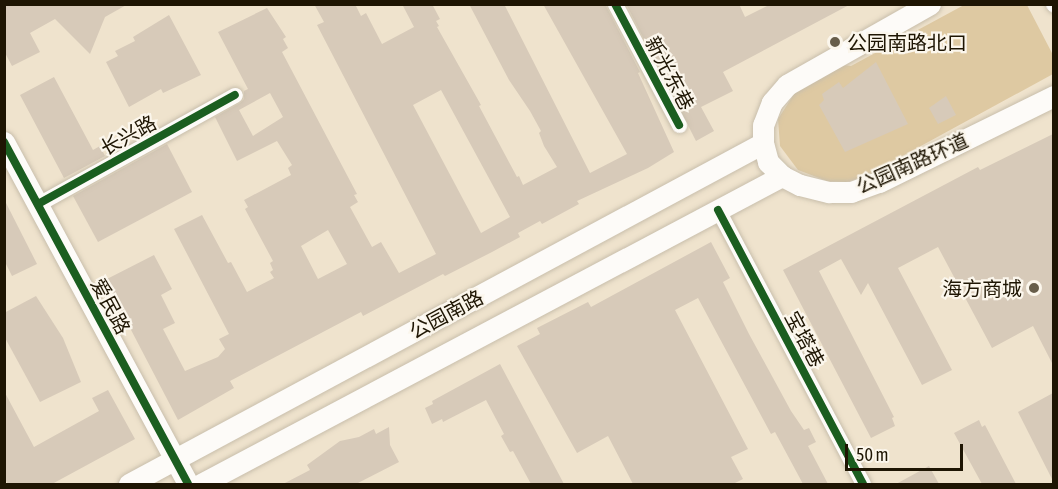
<!DOCTYPE html>
<meta charset="utf-8">
<style>
body{margin:0}
#map{position:relative;width:1058px;height:489px;overflow:hidden;background:#efe3cd;font-family:"Asap Condensed","Noto Sans SC",sans-serif}
div>[style]{position:absolute}
[style*='--x']{left:calc(var(--x)*1px);top:calc(var(--y)*1px);width:calc(var(--w)*1px);rotate:calc(var(--a)*1deg)}
.green>*{inset:0;background:#dec9a2}
.building>*{inset:0;background:#d7cab9}
.roads{filter:drop-shadow(0 0 2px #c8beab) drop-shadow(0 0 2px #c8beab)}
.street>*{height:15px;margin:-7.5px;padding:0 7.5px;transform-origin:7.5px;border-radius:7.5px;background:#fdfbf8}
.secondary>*{height:21px;margin:-10.5px;padding:0 10.5px;transform-origin:10.5px;border-radius:10.5px;background:#fdfbf8}
.cycleway>*{height:8px;margin:-4px;padding:0 4px;transform-origin:4px;border-radius:4px;background:#1b5e20}
.dots>*{width:16px;height:16px;translate:-50% -50%;box-sizing:border-box;border:3px solid #fbf6ec;border-radius:50%}
span{translate:-50% -50%;white-space:nowrap;text-align:center;line-height:1.15;-webkit-text-stroke:4.5px #fbf6ec;paint-order:stroke}
.poi-label{font-size:20px;color:#1e1503}
.left{translate:0 -50%;text-align:left}
.right{translate:-100% -50%;text-align:right}
.street-label{font-size:20px;color:#1e1503}
.frame{position:absolute;inset:0;border:6px solid #1e1503;pointer-events:none}
.scale{position:absolute;left:845px;top:444px;width:118px;height:27px;box-sizing:border-box;border:3px solid #1e1503;border-top:0;padding-left:8px;font-size:18px;line-height:21px;white-space:nowrap;color:#1e1503;-webkit-text-stroke:4px #fbf6ec;paint-order:stroke}
</style>
<div id="map">
<div class="green">
<i style="clip-path:polygon(964px 5px,1027px 5px,1053px 55px,1053px 74px,864px 177px,846px 182px,827px 181px,798px 170px,780px 146px,778px 119px,796px 91px,843px 65px,851px 66px)"></i>
</div>
<div class="building">
<i style="clip-path:polygon(4px 4px,128px 4px,105px 17px,90px 54px,55px 19px,30px 33px,40px 52px,12px 66px,4px 51px)"></i>
<i style="clip-path:polygon(evenodd,314px 4px,355px 4px,361px 16px,366px 13px,382px 44px,414px 27px,402px 4px,432px 4px,440px 19px,436px 21px,439px 26px,437px 27px,481px 105px,479px 106px,517px 177px,519px 176px,523px 185px,557px 167px,544px 146px,539px 133px,541px 131px,530px 111px,509px 80px,469px 4px,504px 4px,590px 173px,627px 154px,543px 4px,605px 4px,640px 72px,638px 73px,674px 152px,648px 168px,577px 201px,579px 204px,542px 224px,540px 221px,518px 233px,520px 237px,492px 252px,445px 276px,443px 274px,363px 316px,361px 312px,230px 381px,234px 388px,178px 420px,105px 280px,154px 255px,172px 289px,161px 295px,175px 323px,163px 329px,185px 371px,218px 357px,225px 349px,219px 339px,229px 334px,174px 229px,202px 215px,228px 263px,231px 262px,247px 292px,274px 278px,270px 272px,273px 270px,270px 263px,273px 261px,245px 209px,248px 207px,244px 200px,291px 175px,288px 168px,292px 165px,277px 141px,237px 161px,215px 117px,240px 103px,244px 99px,244px 91px,248px 89px,218px 32px,267px 8px,286px 37px,283px 39px,288px 48px,282px 52px,357px 194px,354px 195px,358px 202px,350px 207px,372px 247px,381px 242px,399px 273px,436px 254px,317px 25px,324px 22px,314px 4px,441px 90px,510px 217px,481px 233px,413px 105px,441px 90px,314px 4px,270px 93px,283px 117px,253px 136px,239px 110px,270px 93px,314px 4px,328px 230px,347px 264px,318px 279px,301px 246px,328px 230px)"></i>
<i style="clip-path:polygon(626px 4px,739px 4px,745px 17px,771px 4px,851px 4px,723px 72px,733px 91px,701px 107px,714px 131px,696px 141px)"></i>
<i style="clip-path:polygon(169px 15px,201px 75px,163px 93px,161px 89px,129px 107px,106px 62px,118px 56px,115px 51px,135px 41px,133px 37px)"></i>
<i style="clip-path:polygon(876px 62px,908px 124px,845px 152px,819px 105px,824px 100px,822px 94px,839px 82px,843px 88px)"></i>
<i style="clip-path:polygon(54px 77px,93px 150px,100px 146px,105px 156px,64px 178px,20px 95px)"></i>
<i style="clip-path:polygon(946px 96px,956px 115px,938px 124px,929px 108px)"></i>
<i style="clip-path:polygon(1053px 134px,1053px 365px,1033px 326px,992px 348px,938px 247px,898px 268px,952px 370px,922px 385px,868px 283px,861px 295px,841px 259px,819px 271px,894px 417px,892px 418px,895px 426px,871px 438px,783px 270px,978px 167px,980px 170px)"></i>
<i style="clip-path:polygon(167px 144px,192px 192px,98px 242px,73px 196px)"></i>
<i style="clip-path:polygon(4px 199px,37px 264px,12px 276px,4px 260px)"></i>
<i style="clip-path:polygon(711px 242px,730px 278px,723px 282px,749px 334px,791px 411px,804px 430px,809px 428px,816px 442px,808px 446px,828px 484px,803px 484px,775px 432px,771px 434px,698px 298px,675px 310px,748px 449px,731px 457px,743px 479px,733px 484px,633px 484px,608px 436px,577px 453px,517px 346px,540px 334px,537px 328px,588px 302px,591px 307px)"></i>
<i style="clip-path:polygon(36px 296px,63px 338px,81px 382px,40px 402px,4px 336px,4px 313px)"></i>
<i style="clip-path:polygon(500px 364px,564px 484px,531px 484px,513px 451px,510px 452px,501px 436px,504px 434px,486px 400px,443px 422px,442px 419px,432px 424px,425px 408px,433px 404px,432px 401px)"></i>
<i style="clip-path:polygon(108px 390px,135px 439px,52px 484px,8px 484px,4px 478px,4px 391px,34px 447px,99px 411px,92px 398px)"></i>
<i style="clip-path:polygon(1053px 393px,1053px 481px,1018px 412px)"></i>
<i style="clip-path:polygon(979px 420px,982px 427px,985px 425px,1016px 484px,982px 484px,954px 433px)"></i>
<i style="clip-path:polygon(389px 427px,390px 445px,399px 462px,356px 484px,283px 484px,310px 470px,307px 465px,340px 441px,359px 437px,374px 429px,376px 434px)"></i>
<i style="clip-path:polygon(929px 466px,939px 484px,896px 484px)"></i>
</div>
<div class="roads">
<div class="street">
<i style="--x:615;--y:4;--w:137;--a:62.1"></i>
<i style="--x:1053;--y:4;--w:1;--a:45"></i>
<i style="--x:38;--y:204;--w:225;--a:-29"></i>
<i style="--x:718;--y:210;--w:310;--a:62.1"></i>
</div>
<div class="secondary">
<i style="--x:930;--y:4;--w:164;--a:150.5"></i>
<i style="--x:787;--y:85;--w:23;--a:131"></i>
<i style="--x:772;--y:102;--w:25;--a:111"></i>
<i style="--x:763;--y:125;--w:18;--a:90"></i>
<i style="--x:763;--y:143;--w:20;--a:75"></i>
<i style="--x:768;--y:162;--w:20;--a:45"></i>
<i style="--x:782;--y:176;--w:20;--a:27"></i>
<i style="--x:800;--y:185;--w:30;--a:14"></i>
<i style="--x:829;--y:192;--w:22;--a:0"></i>
<i style="--x:851;--y:192;--w:30;--a:-20"></i>
<i style="--x:879;--y:182;--w:195;--a:-26.2"></i>
<i style="--x:4;--y:142;--w:388;--a:61.7"></i>
<i style="--x:129;--y:484;--w:720;--a:-28.27"></i>
<i style="--x:201;--y:484;--w:658;--a:-27.93"></i>
</div>
</div>
<div class="cycleway">
<i style="--x:615;--y:4;--w:137;--a:62.1"></i>
<i style="--x:4;--y:142;--w:388;--a:61.7"></i>
<i style="--x:38;--y:204;--w:225;--a:-29"></i>
<i style="--x:718;--y:210;--w:310;--a:62.1"></i>
</div>
<div class="dots">
<i style="left:835px;top:42px;background:#675d4a"></i>
<i style="left:1034px;top:288px;background:#675d4a"></i>
</div>
<div class="poi-label">
<span class="left" style="left:847px;top:42px">公园南路北口</span>
<span class="right" style="left:1022px;top:288px">海方商城</span>
</div>
<div class="street-label">
<span style="left:670px;top:73px;rotate:62deg">新光东巷</span>
<span style="left:128px;top:135px;rotate:-29deg">长兴路</span>
<span style="left:912px;top:163px;rotate:-24deg">公园南路环道</span>
<span style="left:111px;top:306px;rotate:62deg">爱民路</span>
<span style="left:446px;top:314px;rotate:-28deg">公园南路</span>
<span style="left:805px;top:339px;rotate:62deg">宝塔巷</span>
</div>
<div class="frame"></div>
<div class="scale">50 m</div>
</div>
